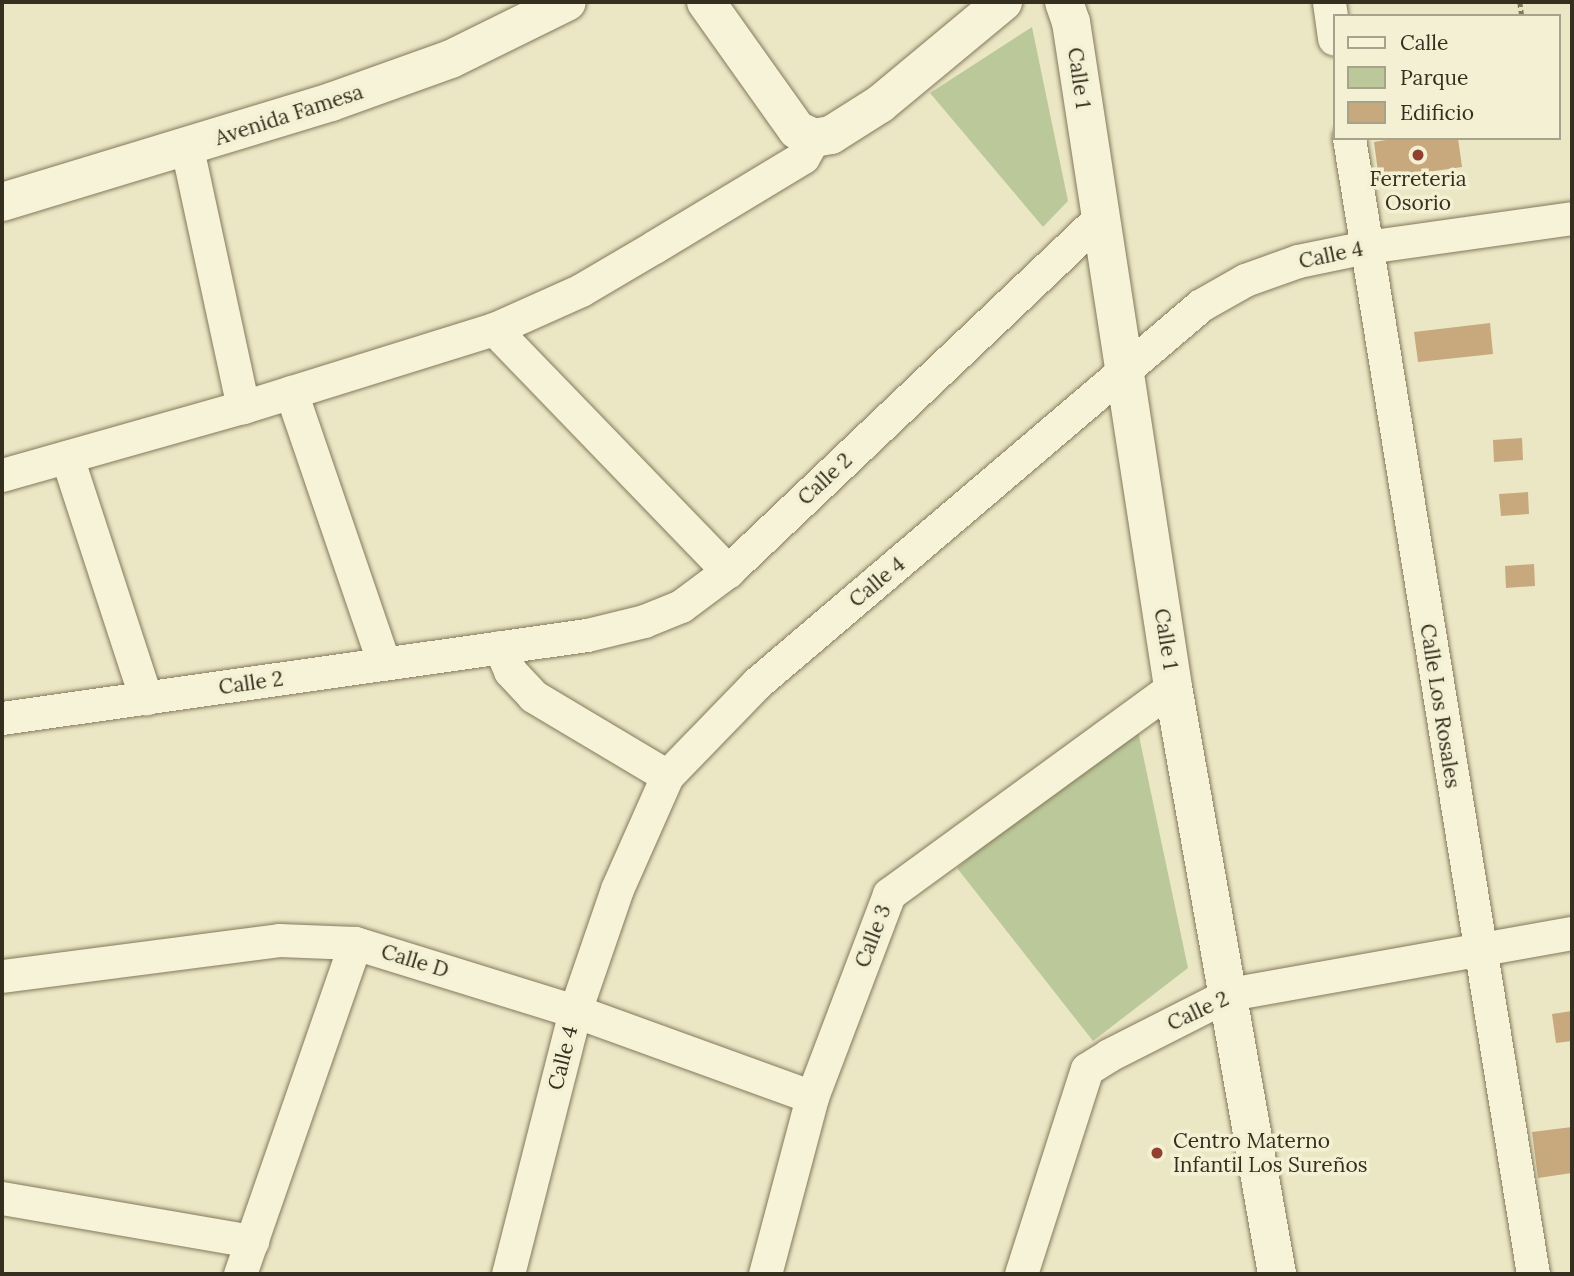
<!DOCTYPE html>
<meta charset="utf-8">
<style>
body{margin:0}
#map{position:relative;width:1574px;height:1276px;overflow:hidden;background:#ebe7c5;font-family:Lora,serif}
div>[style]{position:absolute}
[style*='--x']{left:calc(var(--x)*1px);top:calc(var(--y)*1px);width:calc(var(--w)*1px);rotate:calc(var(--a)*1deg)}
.green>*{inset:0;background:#bbc99a}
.building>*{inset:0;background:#c7a97d}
.path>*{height:4.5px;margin-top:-2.25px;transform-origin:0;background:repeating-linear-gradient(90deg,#85795c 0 5px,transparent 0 8.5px)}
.roads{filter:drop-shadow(0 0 2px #85795c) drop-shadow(0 0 2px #85795c)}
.minor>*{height:33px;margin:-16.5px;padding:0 16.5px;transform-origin:16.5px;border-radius:16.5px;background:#f6f3d8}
.tertiary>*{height:38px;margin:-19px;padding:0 19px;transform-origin:19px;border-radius:19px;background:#f6f3d8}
.dots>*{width:19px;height:19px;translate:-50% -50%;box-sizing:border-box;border:4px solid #f3f0d4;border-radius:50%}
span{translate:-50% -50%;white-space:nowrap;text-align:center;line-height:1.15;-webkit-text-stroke:7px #f3f0d4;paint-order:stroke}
.street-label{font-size:21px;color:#362e1f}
.poi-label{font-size:21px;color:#362e1f}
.left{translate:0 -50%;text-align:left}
.frame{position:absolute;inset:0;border:4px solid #362e1f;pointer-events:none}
.legend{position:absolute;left:1333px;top:14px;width:228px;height:126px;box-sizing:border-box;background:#f3f0d4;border:2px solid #a7a28c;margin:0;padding:9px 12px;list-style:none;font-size:21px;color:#362e1f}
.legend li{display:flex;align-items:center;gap:14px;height:35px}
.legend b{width:35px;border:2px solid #a7a28c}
</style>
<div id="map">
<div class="green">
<i style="clip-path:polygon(1032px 27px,1068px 201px,1043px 227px,930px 93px)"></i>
<i style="clip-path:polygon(1135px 717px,1188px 968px,1093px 1041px,957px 868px)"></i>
</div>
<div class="building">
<i style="clip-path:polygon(1398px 138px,1458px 138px,1462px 167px,1379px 179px,1374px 142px)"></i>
<i style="clip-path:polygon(1490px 323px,1493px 354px,1418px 362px,1414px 332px)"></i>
<i style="clip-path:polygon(1522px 438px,1523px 460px,1494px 462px,1493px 440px)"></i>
<i style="clip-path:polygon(1528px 492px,1529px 514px,1501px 516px,1499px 494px)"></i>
<i style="clip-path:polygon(1534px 564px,1535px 586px,1506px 588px,1505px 566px)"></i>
<i style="clip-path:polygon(1572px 1011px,1572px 1041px,1556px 1043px,1552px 1014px)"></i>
<i style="clip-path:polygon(1572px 1127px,1572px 1173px,1538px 1178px,1532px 1132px)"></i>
</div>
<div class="path">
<i style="--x:1520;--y:2;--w:14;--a:82"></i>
</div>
<div class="roads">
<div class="minor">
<i style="--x:1329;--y:2;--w:37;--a:82"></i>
<i style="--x:1349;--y:138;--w:1151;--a:80.8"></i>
<i style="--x:187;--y:148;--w:265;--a:77.8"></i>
<i style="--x:494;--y:329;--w:337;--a:46"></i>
<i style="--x:291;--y:392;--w:287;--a:71.1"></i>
<i style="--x:67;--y:457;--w:254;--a:71.9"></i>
<i style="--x:2;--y:475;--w:250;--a:-15.8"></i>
<i style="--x:243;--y:407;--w:263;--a:-17.3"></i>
<i style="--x:494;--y:329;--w:95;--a:-24.1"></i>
<i style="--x:581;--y:290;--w:85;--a:-30.5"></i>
<i style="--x:654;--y:247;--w:174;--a:-31.1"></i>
<i style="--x:803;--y:157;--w:22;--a:-60"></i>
<i style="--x:500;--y:647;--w:26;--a:67"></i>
<i style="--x:510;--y:671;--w:34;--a:47"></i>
<i style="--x:533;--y:696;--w:156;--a:30.8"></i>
<i style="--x:2;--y:718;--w:591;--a:-8.08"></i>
<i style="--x:587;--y:635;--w:59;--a:-13.8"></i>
<i style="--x:644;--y:621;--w:40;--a:-22"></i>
<i style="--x:681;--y:606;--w:59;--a:-36.7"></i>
<i style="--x:728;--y:571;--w:513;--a:-43.5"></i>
<i style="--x:2;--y:976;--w:279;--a:-7.4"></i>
<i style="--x:279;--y:940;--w:76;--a:2.3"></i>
<i style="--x:355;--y:943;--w:230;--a:17.2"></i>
<i style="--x:575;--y:1011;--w:252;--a:19.9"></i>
<i style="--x:2;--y:1198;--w:254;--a:9.8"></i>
<i style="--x:240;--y:1274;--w:350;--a:-70.8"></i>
<i style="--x:508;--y:1274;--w:271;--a:-75.7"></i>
<i style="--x:575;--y:1011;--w:129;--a:-71"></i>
<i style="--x:617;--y:889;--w:124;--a:-66.1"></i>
<i style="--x:667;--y:776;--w:129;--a:-45.9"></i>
<i style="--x:757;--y:683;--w:583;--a:-40.41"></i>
<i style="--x:1201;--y:305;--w:51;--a:-29.6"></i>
<i style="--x:1245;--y:280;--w:56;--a:-19.7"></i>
<i style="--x:1298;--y:261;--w:69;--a:-11.6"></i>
<i style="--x:1366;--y:247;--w:208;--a:-8"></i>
<i style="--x:765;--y:1274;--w:183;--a:-75.1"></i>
<i style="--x:812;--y:1097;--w:217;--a:-69.2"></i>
<i style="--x:889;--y:894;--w:351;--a:-36.1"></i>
<i style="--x:1021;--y:1274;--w:215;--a:-72.2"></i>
<i style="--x:1087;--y:1069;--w:26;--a:-32"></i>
<i style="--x:1109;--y:1055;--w:135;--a:-26.9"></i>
<i style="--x:1229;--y:994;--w:348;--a:-10.1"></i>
</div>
<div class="tertiary">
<i style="--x:706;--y:2;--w:157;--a:54.6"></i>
<i style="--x:797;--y:130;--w:19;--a:25"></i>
<i style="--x:814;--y:138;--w:17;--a:-10"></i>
<i style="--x:831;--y:135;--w:58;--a:-32.3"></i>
<i style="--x:880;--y:104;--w:160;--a:-39.7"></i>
<i style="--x:1064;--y:2;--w:21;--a:71"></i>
<i style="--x:1071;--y:22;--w:673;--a:81.28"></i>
<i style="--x:1173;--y:687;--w:596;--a:79.95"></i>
<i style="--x:2;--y:202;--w:344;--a:-16.9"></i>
<i style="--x:331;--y:102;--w:127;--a:-19.7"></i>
<i style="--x:451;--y:59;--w:129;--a:-26.2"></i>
</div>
</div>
<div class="dots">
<i style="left:1418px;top:155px;background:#904130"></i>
<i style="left:1157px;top:1153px;background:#904130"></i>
</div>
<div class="street-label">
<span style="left:1079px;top:78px;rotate:82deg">Calle 1</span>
<span style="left:289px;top:115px;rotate:-18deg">Avenida Famesa</span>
<span style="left:1331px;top:255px;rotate:-12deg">Calle 4</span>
<span style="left:825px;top:479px;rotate:-43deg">Calle 2</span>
<span style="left:877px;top:582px;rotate:-40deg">Calle 4</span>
<span style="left:1166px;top:639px;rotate:81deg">Calle 1</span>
<span style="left:251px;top:683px;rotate:-8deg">Calle 2</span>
<span style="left:1440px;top:706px;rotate:81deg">Calle Los Rosales</span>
<span style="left:873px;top:936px;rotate:-69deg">Calle 3</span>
<span style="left:415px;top:961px;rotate:17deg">Calle D</span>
<span style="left:1198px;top:1011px;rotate:-25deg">Calle 2</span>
<span style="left:563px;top:1058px;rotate:-76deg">Calle 4</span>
</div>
<div class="poi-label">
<span style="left:1418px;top:191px">Ferreteria<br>Osorio</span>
<span class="left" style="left:1173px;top:1153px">Centro Materno<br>Infantil Los Sureños</span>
</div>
<div class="frame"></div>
<ul class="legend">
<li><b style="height:9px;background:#f6f3d8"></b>Calle</li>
<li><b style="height:19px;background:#bbc99a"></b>Parque</li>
<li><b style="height:19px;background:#c7a97d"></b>Edificio</li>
</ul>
</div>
